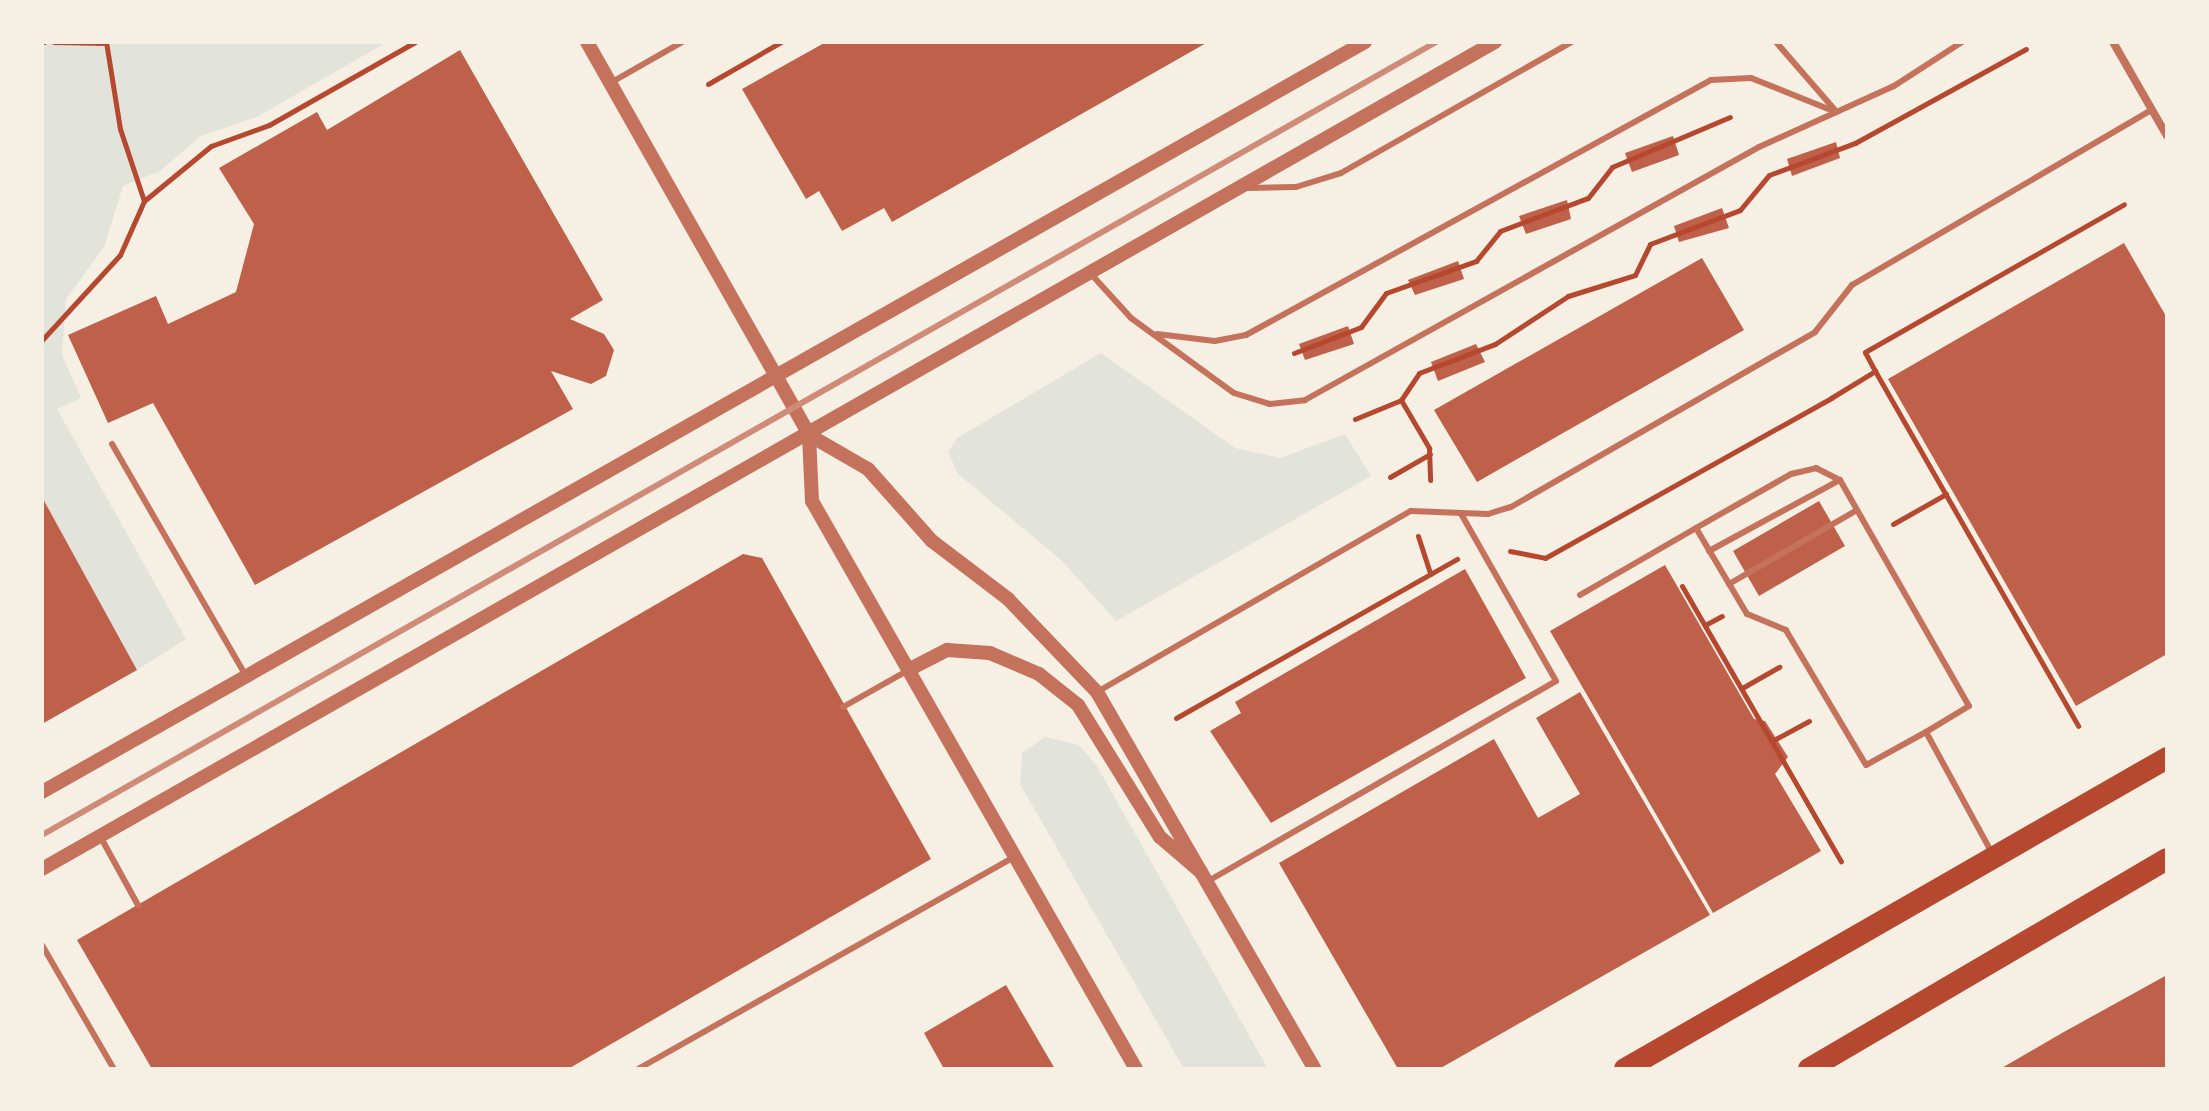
<!DOCTYPE html>
<style>
body{margin:0}
#map{position:relative;width:2209px;height:1111px;overflow:hidden;background:#f6efe4;font-family:"Alegreya Sans",sans-serif}
div>[style]{position:absolute}
[style*='--x']{left:calc(var(--x)*1px);top:calc(var(--y)*1px);width:calc(var(--w)*1px);rotate:calc(var(--a)*1deg)}
.green>*{inset:0;background:#e2e4dc}
.building>*{inset:0;background:#bf614a}
.path>*{height:5px;margin:-2.5px;padding:0 2.5px;transform-origin:2.5px;border-radius:2.5px;background:#b5482f}
.service>*{height:6px;margin:-3px;padding:0 3px;transform-origin:3px;border-radius:3px;background:#c5725c}
.minor>*{height:8px;margin:-4px;padding:0 4px;transform-origin:4px;border-radius:4px;background:#c5725c}
.tertiary>*{height:14px;margin:-7px;padding:0 7px;transform-origin:7px;border-radius:7px;background:#c5725c}
.trunk>*{height:22px;margin:-11px;padding:0 11px;transform-origin:11px;border-radius:11px;background:#b5482f}
.rail>*{height:6px;margin:-3px;padding:0 3px;transform-origin:3px;border-radius:3px;background:#cf8b77}
span{translate:-50% -50%;white-space:nowrap;text-align:center;line-height:1.15;-webkit-text-stroke:8px #f6efe4;paint-order:stroke}
.frame{position:absolute;inset:0;border:44px solid #f6efe4;pointer-events:none}
</style>
<div id="map">
<div class="green">
<i style="clip-path:polygon(42px 42px,387px 42px,257px 117px,201px 136px,160px 171px,123px 186px,104px 247px,66px 299px,62px 355px,81px 398px,57px 409px,186px 639px,137px 670px,42px 497px)"></i>
<i style="clip-path:polygon(1101px 353px,1235px 448px,1280px 458px,1345px 434px,1371px 476px,1116px 621px,1061px 560px,958px 474px,948px 452px,957px 438px)"></i>
<i style="clip-path:polygon(1045px 737px,1079px 745px,1097px 766px,1268px 1069px,1184px 1069px,1020px 784px,1022px 753px)"></i>
</div>
<div class="building">
<i style="clip-path:polygon(826px 42px,1208px 42px,892px 222px,884px 208px,842px 231px,819px 191px,806px 199px,742px 89px)"></i>
<i style="clip-path:polygon(460px 50px,603px 300px,570px 319px,604px 334px,614px 350px,606px 376px,591px 384px,551px 371px,573px 409px,255px 585px,153px 403px,108px 423px,68px 335px,156px 296px,168px 324px,236px 292px,254px 224px,219px 168px,317px 112px,327px 130px)"></i>
<i style="clip-path:polygon(1673px 136px,1679px 155px,1632px 172px,1625px 153px)"></i>
<i style="clip-path:polygon(1836px 142px,1840px 158px,1792px 176px,1787px 159px)"></i>
<i style="clip-path:polygon(1567px 200px,1571px 219px,1526px 234px,1519px 216px)"></i>
<i style="clip-path:polygon(1722px 208px,1729px 228px,1679px 242px,1674px 226px)"></i>
<i style="clip-path:polygon(2124px 243px,2167px 318px,2167px 654px,2076px 706px,1888px 379px)"></i>
<i style="clip-path:polygon(1702px 258px,1744px 330px,1477px 482px,1434px 410px)"></i>
<i style="clip-path:polygon(1458px 261px,1464px 279px,1415px 295px,1408px 280px)"></i>
<i style="clip-path:polygon(1348px 326px,1354px 344px,1305px 360px,1299px 344px)"></i>
<i style="clip-path:polygon(1476px 344px,1485px 362px,1438px 381px,1431px 362px)"></i>
<i style="clip-path:polygon(42px 497px,137px 670px,42px 724px)"></i>
<i style="clip-path:polygon(1819px 501px,1845px 546px,1759px 596px,1733px 551px)"></i>
<i style="clip-path:polygon(743px 554px,762px 558px,931px 859px,568px 1069px,152px 1069px,77px 940px)"></i>
<i style="clip-path:polygon(1665px 565px,1754px 719px,1765px 721px,1788px 757px,1775px 774px,1821px 851px,1713px 913px,1550px 631px)"></i>
<i style="clip-path:polygon(1465px 569px,1526px 678px,1271px 823px,1210px 731px,1241px 713px,1235px 702px)"></i>
<i style="clip-path:polygon(1580px 692px,1710px 915px,1439px 1069px,1398px 1069px,1279px 863px,1494px 739px,1538px 818px,1580px 794px,1536px 718px)"></i>
<i style="clip-path:polygon(2167px 975px,2167px 1069px,2000px 1069px,2062px 1033px)"></i>
<i style="clip-path:polygon(1006px 985px,1055px 1069px,944px 1069px,924px 1033px)"></i>
</div>
<div class="path">
<i style="--x:42;--y:42;--w:2;--a:0"></i>
<i style="--x:54;--y:42;--w:52;--a:1.1"></i>
<i style="--x:708;--y:84;--w:84;--a:-29.9"></i>
<i style="--x:144;--y:201;--w:87;--a:-39.4"></i>
<i style="--x:211;--y:146;--w:62;--a:-19.9"></i>
<i style="--x:269;--y:125;--w:168;--a:-29.6"></i>
<i style="--x:42;--y:340;--w:115;--a:-47.5"></i>
<i style="--x:120;--y:255;--w:59;--a:-66"></i>
<i style="--x:144;--y:201;--w:76;--a:-108.4"></i>
<i style="--x:120;--y:129;--w:88;--a:-99.1"></i>
<i style="--x:1294;--y:353;--w:72;--a:-21.2"></i>
<i style="--x:1361;--y:327;--w:42;--a:-53.7"></i>
<i style="--x:1386;--y:293;--w:96;--a:-19.6"></i>
<i style="--x:1476;--y:261;--w:38;--a:-51"></i>
<i style="--x:1500;--y:231;--w:94;--a:-20.6"></i>
<i style="--x:1588;--y:198;--w:39;--a:-52"></i>
<i style="--x:1612;--y:167;--w:128;--a:-23"></i>
<i style="--x:1875;--y:371;--w:409;--a:60.2"></i>
<i style="--x:1401;--y:400;--w:56;--a:59.7"></i>
<i style="--x:1429;--y:448;--w:32;--a:88"></i>
<i style="--x:1355;--y:419;--w:50;--a:-22.4"></i>
<i style="--x:1401;--y:400;--w:32;--a:-56"></i>
<i style="--x:1419;--y:373;--w:81;--a:-20.9"></i>
<i style="--x:1495;--y:344;--w:87;--a:-33.3"></i>
<i style="--x:1568;--y:296;--w:70;--a:-17.4"></i>
<i style="--x:1635;--y:275;--w:34;--a:-64"></i>
<i style="--x:1650;--y:244;--w:96;--a:-20.7"></i>
<i style="--x:1740;--y:210;--w:45;--a:-50.4"></i>
<i style="--x:1769;--y:175;--w:92;--a:-20.4"></i>
<i style="--x:1855;--y:143;--w:195;--a:-28.8"></i>
<i style="--x:1390;--y:477;--w:46;--a:-29.9"></i>
<i style="--x:1893;--y:524;--w:61;--a:-29.5"></i>
<i style="--x:1418;--y:536;--w:40;--a:72"></i>
<i style="--x:1510;--y:551;--w:36;--a:11"></i>
<i style="--x:1545;--y:558;--w:328;--a:-29.2"></i>
<i style="--x:1831;--y:398;--w:52;--a:-31.5"></i>
<i style="--x:1875;--y:371;--w:21;--a:-118"></i>
<i style="--x:1865;--y:352;--w:298;--a:-29.7"></i>
<i style="--x:1682;--y:586;--w:318;--a:60"></i>
<i style="--x:1705;--y:625;--w:19;--a:-28"></i>
<i style="--x:1742;--y:688;--w:43;--a:-29.6"></i>
<i style="--x:1176;--y:718;--w:323;--a:-29.5"></i>
<i style="--x:1772;--y:741;--w:42;--a:-28.4"></i>
</div>
<div class="service">
<i style="--x:1776;--y:42;--w:89;--a:49.1"></i>
<i style="--x:612;--y:82;--w:81;--a:-29.7"></i>
<i style="--x:1248;--y:188;--w:48;--a:-1.2"></i>
<i style="--x:1296;--y:187;--w:47;--a:-17.3"></i>
<i style="--x:1341;--y:173;--w:266;--a:-29.6"></i>
<i style="--x:1091;--y:274;--w:59;--a:47.7"></i>
<i style="--x:1131;--y:318;--w:127;--a:36.1"></i>
<i style="--x:1234;--y:393;--w:37;--a:17"></i>
<i style="--x:1269;--y:404;--w:36;--a:-6"></i>
<i style="--x:1305;--y:400;--w:520;--a:-29.13"></i>
<i style="--x:1759;--y:147;--w:148;--a:-24.3"></i>
<i style="--x:1894;--y:86;--w:81;--a:-32.9"></i>
<i style="--x:1157;--y:334;--w:58;--a:6.9"></i>
<i style="--x:1215;--y:341;--w:32;--a:-11"></i>
<i style="--x:1246;--y:335;--w:530;--a:-28.74"></i>
<i style="--x:1711;--y:80;--w:40;--a:-2.9"></i>
<i style="--x:1751;--y:78;--w:92;--a:21.8"></i>
<i style="--x:112;--y:444;--w:268;--a:60"></i>
<i style="--x:1709;--y:551;--w:149;--a:-28.5"></i>
<i style="--x:1729;--y:584;--w:148;--a:-30"></i>
<i style="--x:1580;--y:595;--w:134;--a:-30"></i>
<i style="--x:1097;--y:692;--w:362;--a:-30"></i>
<i style="--x:1411;--y:511;--w:77;--a:2.2"></i>
<i style="--x:1488;--y:514;--w:24;--a:-17"></i>
<i style="--x:1511;--y:507;--w:351;--a:-29.9"></i>
<i style="--x:1815;--y:332;--w:60;--a:-51.8"></i>
<i style="--x:1852;--y:285;--w:347;--a:-30.3"></i>
<i style="--x:843;--y:707;--w:73;--a:-29.4"></i>
<i style="--x:1926;--y:732;--w:68;--a:151.2"></i>
<i style="--x:1866;--y:765;--w:157;--a:-120.7"></i>
<i style="--x:1786;--y:630;--w:42;--a:-157.7"></i>
<i style="--x:1747;--y:614;--w:100;--a:-120.7"></i>
<i style="--x:1696;--y:528;--w:109;--a:-29.6"></i>
<i style="--x:1791;--y:474;--w:26;--a:-13"></i>
<i style="--x:1816;--y:468;--w:27;--a:27"></i>
<i style="--x:1840;--y:480;--w:260;--a:60.3"></i>
<i style="--x:1969;--y:706;--w:50;--a:148.8"></i>
<i style="--x:1926;--y:732;--w:138;--a:61.4"></i>
<i style="--x:100;--y:836;--w:79;--a:61.2"></i>
<i style="--x:1210;--y:880;--w:399;--a:-29.9"></i>
<i style="--x:1556;--y:681;--w:192;--a:-119.6"></i>
<i style="--x:42;--y:945;--w:143;--a:59.9"></i>
<i style="--x:638;--y:1069;--w:432;--a:-29.4"></i>
</div>
<div class="minor">
<i style="--x:2113;--y:42;--w:108;--a:60.1"></i>
</div>
<div class="tertiary">
<i style="--x:587;--y:42;--w:451;--a:60.5"></i>
<i style="--x:809;--y:435;--w:66;--a:87.4"></i>
<i style="--x:812;--y:501;--w:654;--a:60.3"></i>
<i style="--x:809;--y:435;--w:68;--a:30"></i>
<i style="--x:868;--y:469;--w:96;--a:48.4"></i>
<i style="--x:932;--y:541;--w:96;--a:37.3"></i>
<i style="--x:1008;--y:599;--w:129;--a:46.3"></i>
<i style="--x:1097;--y:692;--w:435;--a:60"></i>
<i style="--x:910;--y:669;--w:42;--a:-27.2"></i>
<i style="--x:947;--y:650;--w:43;--a:4"></i>
<i style="--x:990;--y:653;--w:53;--a:23.2"></i>
<i style="--x:1039;--y:674;--w:50;--a:38.5"></i>
<i style="--x:1078;--y:705;--w:155;--a:58.2"></i>
<i style="--x:1160;--y:837;--w:54;--a:40.5"></i>
<i style="--x:42;--y:792;--w:1521;--a:-29.55"></i>
<i style="--x:42;--y:869;--w:1672;--a:-29.65"></i>
</div>
<div class="trunk">
<i style="--x:1625;--y:1069;--w:625;--a:-29.85"></i>
<i style="--x:1809;--y:1069;--w:415;--a:-30.4"></i>
</div>
<div class="rail">
<i style="--x:42;--y:835;--w:1604;--a:-29.63"></i>
</div>
<div class="frame"></div>
</div>
